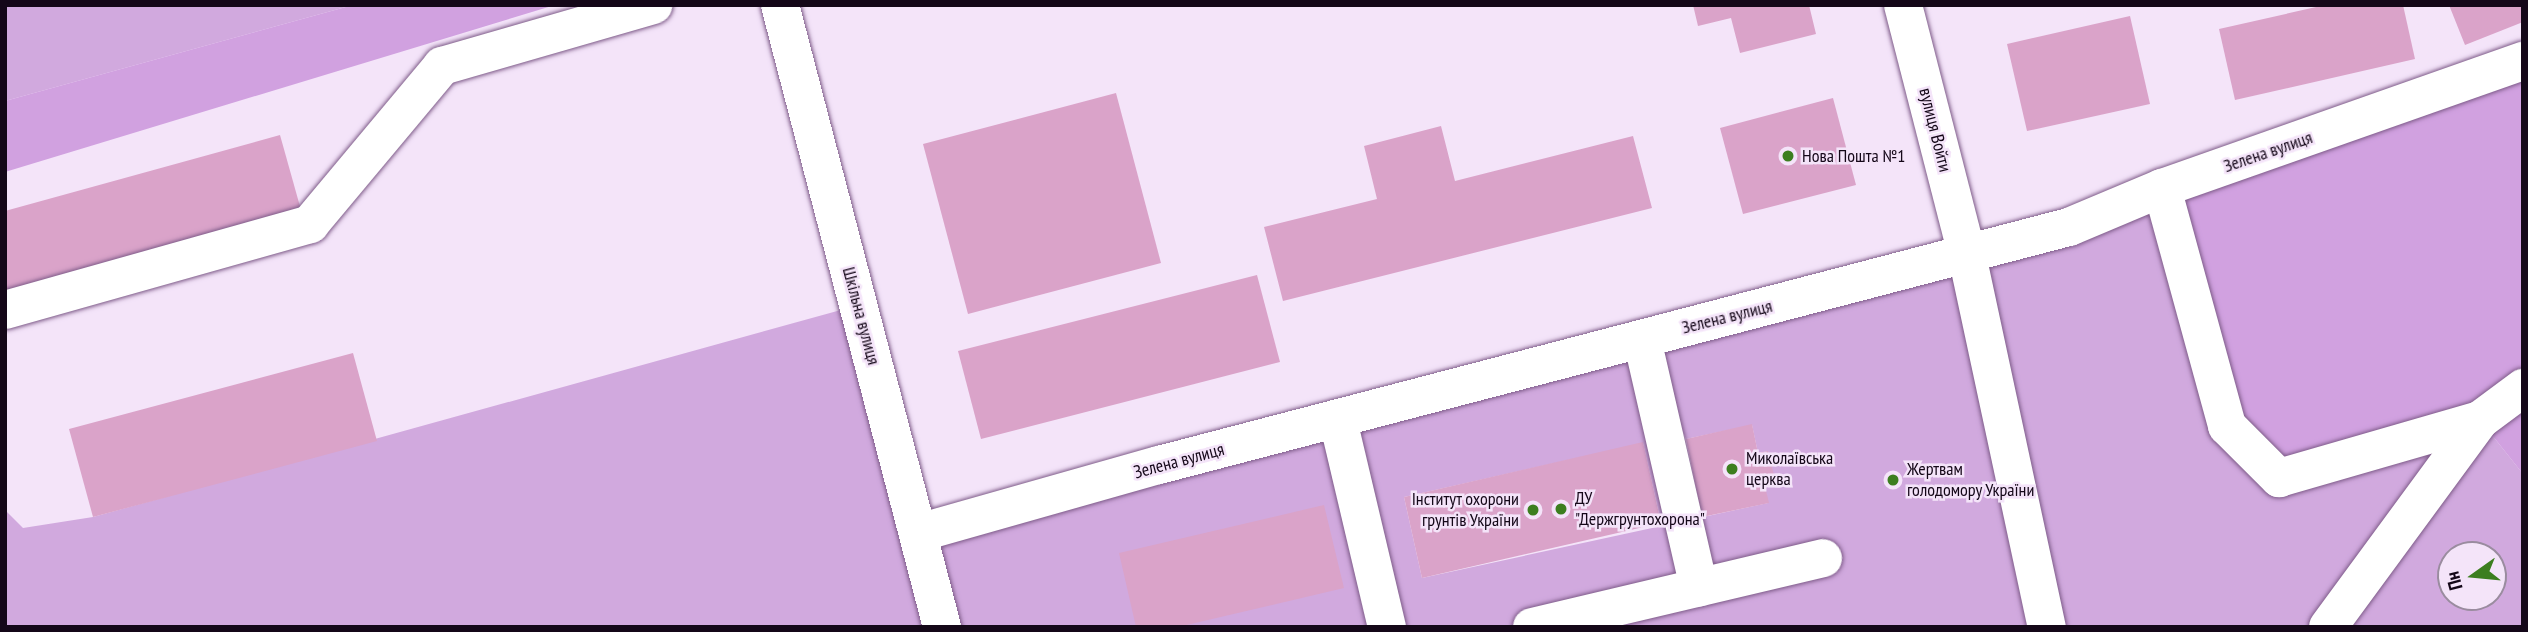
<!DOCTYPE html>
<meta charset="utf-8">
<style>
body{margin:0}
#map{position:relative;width:2528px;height:632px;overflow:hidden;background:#f4e4f9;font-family:"PT Sans Narrow",sans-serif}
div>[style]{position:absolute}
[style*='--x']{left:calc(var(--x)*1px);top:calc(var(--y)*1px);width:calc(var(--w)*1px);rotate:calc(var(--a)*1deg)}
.green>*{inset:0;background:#d1a9de}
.forest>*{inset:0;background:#d1a1e0}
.building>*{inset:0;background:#daa3c9}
.roads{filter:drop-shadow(0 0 2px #7e5b89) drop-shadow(0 0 2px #7e5b89)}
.minor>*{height:38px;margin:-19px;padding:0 19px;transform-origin:19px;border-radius:19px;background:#fff}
.dots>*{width:19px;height:19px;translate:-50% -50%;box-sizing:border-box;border:4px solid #f4e4f9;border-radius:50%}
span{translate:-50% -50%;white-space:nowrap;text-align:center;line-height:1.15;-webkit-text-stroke:5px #f4e4f9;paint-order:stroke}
.street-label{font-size:18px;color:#140718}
.poi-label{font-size:18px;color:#140718}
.left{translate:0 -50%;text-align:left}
.right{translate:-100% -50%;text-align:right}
.frame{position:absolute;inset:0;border:7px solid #140718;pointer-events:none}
.north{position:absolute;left:2437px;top:541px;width:70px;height:70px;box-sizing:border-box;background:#f4e4f9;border:2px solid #9a8c9f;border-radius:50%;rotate:255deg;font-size:19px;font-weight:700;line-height:28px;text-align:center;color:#140718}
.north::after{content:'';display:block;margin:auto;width:24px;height:32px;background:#3c7e1f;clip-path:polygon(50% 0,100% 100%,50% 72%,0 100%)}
</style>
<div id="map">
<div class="green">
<i style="clip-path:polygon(5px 5px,353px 5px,5px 101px)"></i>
<i style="clip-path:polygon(evenodd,2162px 188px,2480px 420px,2523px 474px,2523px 627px,942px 627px,918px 533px,2162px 188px,1752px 425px,1758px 453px,1768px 451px,1773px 475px,1763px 478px,1768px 503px,1703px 517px,1682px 429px,1686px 439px,1752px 425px,2162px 188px,1643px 443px,1661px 523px,1689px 520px,1422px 578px,1404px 497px,1643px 443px,2162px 188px,2451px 555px,2493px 555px,2493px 597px,2451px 597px,2451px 555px)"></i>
<i style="clip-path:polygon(859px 305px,938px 627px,5px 627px,5px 510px,23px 528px,93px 517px)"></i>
</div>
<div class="forest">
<i style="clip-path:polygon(353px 5px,555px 5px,5px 172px,5px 101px)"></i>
<i style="clip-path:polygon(2523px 54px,2523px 474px,2480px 420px,2287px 475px,2225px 413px,2162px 188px)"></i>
</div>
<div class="building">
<i style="clip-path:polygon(1693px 5px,1809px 5px,1816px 34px,1740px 53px,1731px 18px,1698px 26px)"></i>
<i style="clip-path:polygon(2325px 5px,2403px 5px,2415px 59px,2235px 100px,2219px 29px)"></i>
<i style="clip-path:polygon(2449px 5px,2523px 5px,2523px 22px,2465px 45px)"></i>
<i style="clip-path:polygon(2130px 16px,2150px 104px,2027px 131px,2007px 44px)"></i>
<i style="clip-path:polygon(1116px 93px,1161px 263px,968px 314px,923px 144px)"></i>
<i style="clip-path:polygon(1833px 98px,1856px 185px,1743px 214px,1720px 128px)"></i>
<i style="clip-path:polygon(1441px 126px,1455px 181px,1633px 136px,1652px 208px,1283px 301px,1264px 227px,1377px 199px,1364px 146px)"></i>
<i style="clip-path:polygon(280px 135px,301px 210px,5px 292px,5px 211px)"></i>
<i style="clip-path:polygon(1257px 275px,1280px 362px,981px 439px,958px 351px)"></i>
<i style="clip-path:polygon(353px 353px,377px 441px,93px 517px,69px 429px)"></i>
<i style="clip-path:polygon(1752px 424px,1758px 453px,1768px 451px,1774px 475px,1763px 478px,1769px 503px,1702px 517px,1686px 439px)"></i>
<i style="clip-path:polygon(1643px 442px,1661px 523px,1422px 578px,1404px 497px)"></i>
<i style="clip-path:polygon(1324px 505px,1344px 588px,1178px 627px,1136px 627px,1119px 553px)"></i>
</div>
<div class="roads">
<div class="minor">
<i style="--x:780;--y:5;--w:643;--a:75.4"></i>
<i style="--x:1903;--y:5;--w:258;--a:75.6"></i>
<i style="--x:1967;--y:255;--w:381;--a:77.9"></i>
<i style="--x:2162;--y:188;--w:247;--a:74.7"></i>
<i style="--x:2227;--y:426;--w:74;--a:45"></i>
<i style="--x:2279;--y:478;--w:209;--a:-16.1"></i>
<i style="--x:5;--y:310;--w:317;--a:-15.7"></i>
<i style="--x:310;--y:224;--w:206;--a:-50.1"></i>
<i style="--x:442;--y:66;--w:220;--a:-16.1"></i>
<i style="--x:1642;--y:339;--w:255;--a:77.1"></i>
<i style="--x:1338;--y:420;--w:213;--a:76.7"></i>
<i style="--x:918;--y:533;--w:250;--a:-15.8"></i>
<i style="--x:1159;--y:465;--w:941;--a:-14.66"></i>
<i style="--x:2069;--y:227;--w:101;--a:-22.8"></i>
<i style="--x:2162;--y:188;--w:383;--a:-19.4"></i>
<i style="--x:1532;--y:627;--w:299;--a:-13.3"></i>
<i style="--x:2328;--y:627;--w:257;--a:-53.7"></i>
<i style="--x:2480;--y:420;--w:54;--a:-36.7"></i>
</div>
</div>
<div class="dots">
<i style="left:1788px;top:156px;background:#3c7e1f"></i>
<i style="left:1732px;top:469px;background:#3c7e1f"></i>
<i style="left:1893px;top:480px;background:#3c7e1f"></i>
<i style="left:1561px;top:509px;background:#3c7e1f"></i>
<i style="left:1533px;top:510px;background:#3c7e1f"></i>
</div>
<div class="street-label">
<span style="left:1935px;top:130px;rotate:76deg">вулиця Войти</span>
<span style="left:2268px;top:152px;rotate:-19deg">Зелена вулиця</span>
<span style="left:861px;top:316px;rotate:75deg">Шкільна вулиця</span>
<span style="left:1727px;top:317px;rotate:-14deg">Зелена вулиця</span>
<span style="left:1179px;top:461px;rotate:-15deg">Зелена вулиця</span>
</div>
<div class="poi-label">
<span class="left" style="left:1802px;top:156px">Нова Пошта №1</span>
<span class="left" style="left:1746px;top:469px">Миколаївська<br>церква</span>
<span class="left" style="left:1907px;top:480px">Жертвам<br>голодомору України</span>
<span class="left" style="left:1575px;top:509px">ДУ<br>"Держгрунтохорона"</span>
<span class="right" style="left:1519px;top:510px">Інститут охорони<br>грунтів України</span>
</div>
<div class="frame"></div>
<div class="north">Пн</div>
</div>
